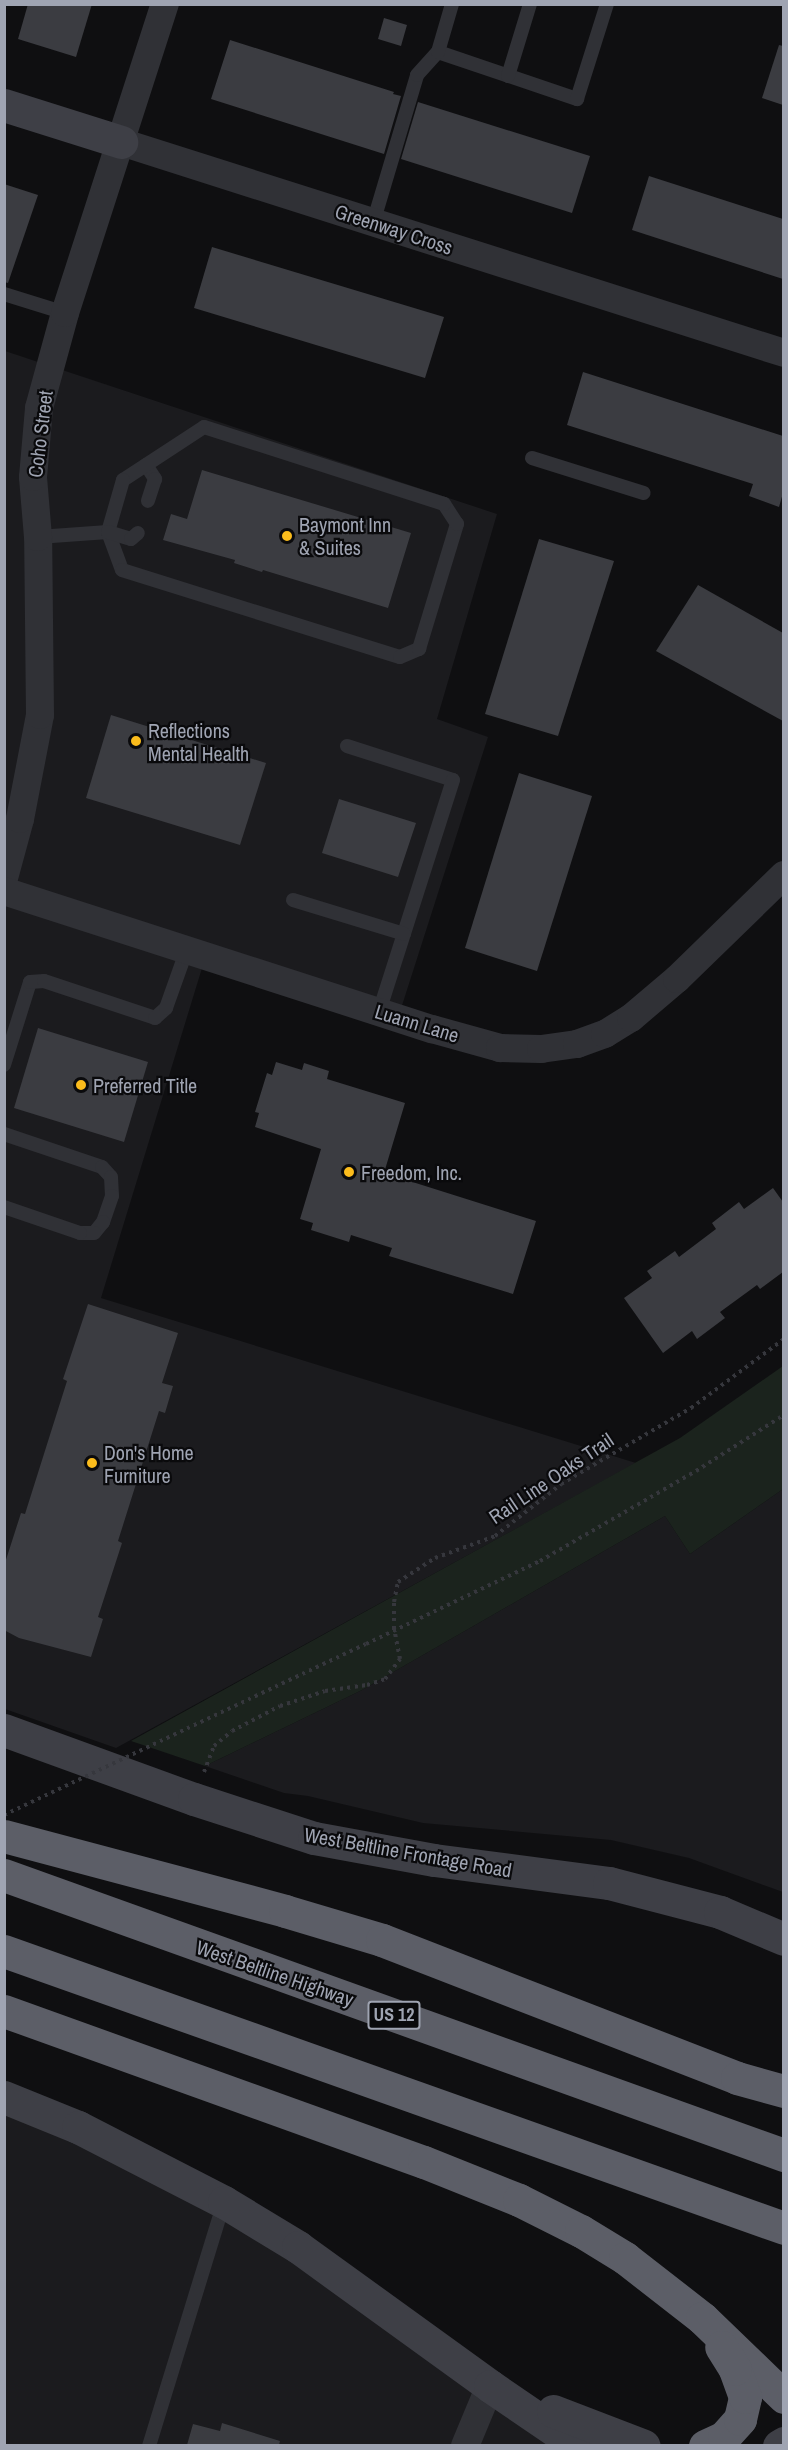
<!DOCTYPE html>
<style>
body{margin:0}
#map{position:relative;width:788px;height:2450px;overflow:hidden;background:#0f0f11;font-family:"Archivo Narrow",sans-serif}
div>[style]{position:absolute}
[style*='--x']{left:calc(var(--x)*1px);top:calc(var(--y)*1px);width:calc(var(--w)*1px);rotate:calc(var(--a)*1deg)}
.built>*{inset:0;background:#1b1b1e}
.green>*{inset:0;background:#1b231d}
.building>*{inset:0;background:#3b3c41}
.path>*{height:4px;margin-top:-2px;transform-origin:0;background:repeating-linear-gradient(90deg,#36373d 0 3px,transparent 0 7.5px)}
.lane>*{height:14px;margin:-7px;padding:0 7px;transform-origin:7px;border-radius:7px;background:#303136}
.street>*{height:28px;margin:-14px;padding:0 14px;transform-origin:14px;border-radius:14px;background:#303136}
.secondary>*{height:33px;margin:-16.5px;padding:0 16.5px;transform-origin:16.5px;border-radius:16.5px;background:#3e3f46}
.highway>*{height:33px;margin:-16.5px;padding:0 16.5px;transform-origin:16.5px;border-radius:16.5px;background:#5c5e67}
.path-bridge>*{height:4px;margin-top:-2px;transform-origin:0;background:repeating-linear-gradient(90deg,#36373d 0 3px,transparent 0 7.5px)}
.dots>*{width:16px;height:16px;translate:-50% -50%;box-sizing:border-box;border:3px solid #0a0a0c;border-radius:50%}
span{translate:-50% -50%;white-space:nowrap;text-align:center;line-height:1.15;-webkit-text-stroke:4.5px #0a0a0c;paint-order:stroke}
.shield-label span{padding:2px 4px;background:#0a0a0c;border:2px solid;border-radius:4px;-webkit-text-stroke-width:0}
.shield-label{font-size:18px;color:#9fa4b2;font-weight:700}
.street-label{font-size:20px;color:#9fa4b2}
.poi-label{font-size:20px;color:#9fa4b2}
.left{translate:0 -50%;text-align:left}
.frame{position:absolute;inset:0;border:6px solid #9fa4b2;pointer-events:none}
</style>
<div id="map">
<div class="built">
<i style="clip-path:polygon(5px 351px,497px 514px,437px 719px,488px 737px,398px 1018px,206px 955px,101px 1298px,636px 1463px,116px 1748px,5px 1709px)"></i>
<i style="clip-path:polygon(783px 1489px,783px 1892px,689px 1858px,611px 1840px,423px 1823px,308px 1796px,284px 1793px,205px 1766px,362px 1690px,665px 1516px,690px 1554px)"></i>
<i style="clip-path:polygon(4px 2097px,224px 2202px,578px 2445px,5px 2445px)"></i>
</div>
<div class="green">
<i style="clip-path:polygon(783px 1366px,783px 1489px,690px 1554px,665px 1516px,362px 1690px,205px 1766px,131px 1741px,680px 1438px)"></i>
</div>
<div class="building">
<i style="clip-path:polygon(28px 4px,92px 4px,76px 57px,18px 39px)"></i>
<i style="clip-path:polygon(384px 18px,407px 25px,401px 46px,378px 39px)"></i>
<i style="clip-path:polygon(230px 40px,394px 92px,393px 94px,401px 96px,384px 154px,211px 99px)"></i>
<i style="clip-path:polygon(779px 45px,783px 46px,783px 105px,762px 98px)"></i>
<i style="clip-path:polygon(418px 102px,590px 156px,572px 213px,401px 159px)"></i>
<i style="clip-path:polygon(649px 176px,783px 219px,783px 279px,632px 230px)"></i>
<i style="clip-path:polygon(4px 184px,38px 195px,8px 283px,4px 282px)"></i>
<i style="clip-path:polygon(212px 247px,444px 317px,425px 378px,194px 308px)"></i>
<i style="clip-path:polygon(583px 372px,783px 436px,783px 493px,779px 507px,749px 496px,753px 484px,567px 425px)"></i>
<i style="clip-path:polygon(202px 470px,411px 533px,388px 608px,263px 570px,262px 572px,234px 563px,235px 560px,163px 540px,171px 514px,187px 519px)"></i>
<i style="clip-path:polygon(539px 539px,614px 561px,558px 736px,485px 714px)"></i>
<i style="clip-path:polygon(698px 585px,783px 633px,783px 721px,656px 651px)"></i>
<i style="clip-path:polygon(111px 715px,266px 763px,240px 845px,86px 798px)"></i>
<i style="clip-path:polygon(519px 773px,592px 796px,537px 971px,465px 948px)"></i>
<i style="clip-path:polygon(339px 799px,416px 823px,398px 877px,322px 853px)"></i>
<i style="clip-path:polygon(38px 1028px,148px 1062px,124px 1142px,14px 1108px)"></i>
<i style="clip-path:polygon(276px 1062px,302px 1070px,304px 1063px,329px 1071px,327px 1079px,405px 1103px,384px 1173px,536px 1221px,513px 1294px,389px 1256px,392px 1248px,351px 1235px,349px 1242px,311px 1230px,313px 1223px,300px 1219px,321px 1149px,255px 1127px,259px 1113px,255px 1112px,267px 1073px,272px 1075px)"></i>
<i style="clip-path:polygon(773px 1188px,783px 1202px,783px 1272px,760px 1289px,757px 1285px,720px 1312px,725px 1318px,697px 1339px,692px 1331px,663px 1353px,624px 1298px,652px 1278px,647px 1271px,675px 1251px,679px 1257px,716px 1229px,712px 1223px,739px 1202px,744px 1209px)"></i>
<i style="clip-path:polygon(88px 1304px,178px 1333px,162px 1383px,173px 1386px,165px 1413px,159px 1411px,118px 1541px,122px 1543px,98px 1617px,103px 1619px,91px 1657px,19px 1638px,4px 1630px,4px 1566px,21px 1513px,25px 1514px,67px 1381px,63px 1379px)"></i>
<i style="clip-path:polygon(222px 2423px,280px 2441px,279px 2445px,187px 2445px,193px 2424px,220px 2431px)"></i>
</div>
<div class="path">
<i style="--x:366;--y:1644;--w:193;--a:-25.5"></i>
<i style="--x:540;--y:1561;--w:180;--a:-30"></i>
<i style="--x:696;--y:1471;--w:104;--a:-32.5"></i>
<i style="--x:204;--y:1772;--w:28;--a:-69"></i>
<i style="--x:214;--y:1746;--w:23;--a:-40"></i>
<i style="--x:232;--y:1731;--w:54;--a:-27.5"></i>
<i style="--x:280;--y:1706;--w:47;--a:-18.4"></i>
<i style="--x:325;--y:1691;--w:42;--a:-8.1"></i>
<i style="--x:367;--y:1685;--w:19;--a:-18"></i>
<i style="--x:385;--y:1679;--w:25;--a:-53"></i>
<i style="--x:400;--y:1659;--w:31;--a:-101"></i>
<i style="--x:394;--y:1629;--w:27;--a:-90"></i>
<i style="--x:394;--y:1602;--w:20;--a:-79"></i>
<i style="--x:398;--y:1582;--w:44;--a:-33"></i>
<i style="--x:435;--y:1558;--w:64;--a:-20.1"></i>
<i style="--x:495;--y:1536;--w:84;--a:-38.2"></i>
<i style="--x:561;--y:1484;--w:151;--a:-30.3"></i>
<i style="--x:691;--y:1408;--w:116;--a:-36.6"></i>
</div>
<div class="lane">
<i style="--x:438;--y:52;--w:147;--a:18.7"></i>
<i style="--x:577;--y:99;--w:100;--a:-72.5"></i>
<i style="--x:508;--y:76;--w:75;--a:-73"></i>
<i style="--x:373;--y:223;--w:154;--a:-73.4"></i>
<i style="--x:417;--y:75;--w:31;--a:-48"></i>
<i style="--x:438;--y:52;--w:50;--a:-73.7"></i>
<i style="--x:4;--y:294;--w:64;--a:17.3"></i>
<i style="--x:532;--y:458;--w:117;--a:17.4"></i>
<i style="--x:146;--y:465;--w:17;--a:57"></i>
<i style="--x:155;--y:479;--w:23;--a:108"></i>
<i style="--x:38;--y:537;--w:70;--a:-4.1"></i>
<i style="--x:108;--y:532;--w:40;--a:69.8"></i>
<i style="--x:122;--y:570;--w:291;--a:17.4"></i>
<i style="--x:400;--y:657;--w:21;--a:-23"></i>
<i style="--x:419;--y:649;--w:131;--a:-73.1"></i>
<i style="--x:457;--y:524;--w:24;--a:-123"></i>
<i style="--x:444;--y:504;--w:252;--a:-162.2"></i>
<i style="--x:204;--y:427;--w:97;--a:146.8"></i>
<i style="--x:123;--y:480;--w:54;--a:106.1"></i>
<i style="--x:108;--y:532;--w:24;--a:17"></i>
<i style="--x:131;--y:539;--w:9;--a:-41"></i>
<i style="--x:347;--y:746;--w:111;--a:17.8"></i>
<i style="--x:453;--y:780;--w:244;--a:107.7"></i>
<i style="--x:293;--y:900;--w:116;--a:17"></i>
<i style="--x:4;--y:1065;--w:87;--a:-72.6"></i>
<i style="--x:30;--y:982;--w:14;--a:-4"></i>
<i style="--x:44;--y:981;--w:117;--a:18.4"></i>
<i style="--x:155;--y:1018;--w:15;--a:-42"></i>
<i style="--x:166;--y:1008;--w:63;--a:-70.4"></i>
<i style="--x:4;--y:1134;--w:103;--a:18.6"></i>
<i style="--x:102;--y:1167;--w:13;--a:48"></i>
<i style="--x:111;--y:1177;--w:19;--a:87"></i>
<i style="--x:112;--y:1196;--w:28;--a:109"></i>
<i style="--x:103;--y:1222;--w:14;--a:129"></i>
<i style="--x:94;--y:1233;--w:14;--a:180"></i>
<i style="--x:80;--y:1233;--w:80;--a:-161.1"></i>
<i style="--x:149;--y:2446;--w:255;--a:-72.9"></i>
</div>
<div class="street">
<i style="--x:121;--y:142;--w:696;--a:17.65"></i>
<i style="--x:4;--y:878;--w:61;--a:-74.8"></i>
<i style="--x:20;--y:819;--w:106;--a:-79.1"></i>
<i style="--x:40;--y:715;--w:178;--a:-90.6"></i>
<i style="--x:38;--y:537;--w:60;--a:-94.8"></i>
<i style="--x:33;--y:477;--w:69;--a:-85"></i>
<i style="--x:39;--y:408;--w:98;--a:-74.7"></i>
<i style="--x:65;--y:313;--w:325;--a:-72.1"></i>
<i style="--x:4;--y:891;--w:450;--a:17.9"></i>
<i style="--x:432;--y:1029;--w:71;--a:15.6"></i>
<i style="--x:500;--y:1048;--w:41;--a:1.4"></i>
<i style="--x:541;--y:1049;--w:36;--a:-8"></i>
<i style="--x:577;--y:1044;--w:30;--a:-20"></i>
<i style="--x:605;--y:1034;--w:31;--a:-32"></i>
<i style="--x:631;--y:1018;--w:60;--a:-40.3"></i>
<i style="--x:677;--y:979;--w:149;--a:-44.2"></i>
<i style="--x:465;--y:2446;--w:65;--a:-67.4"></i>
</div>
<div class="secondary">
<i style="--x:4;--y:105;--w:123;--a:17.5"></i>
<i style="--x:4;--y:1730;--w:202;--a:20"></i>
<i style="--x:194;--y:1799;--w:126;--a:18"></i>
<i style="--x:314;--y:1838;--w:122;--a:10.4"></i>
<i style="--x:434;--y:1860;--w:177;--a:7.5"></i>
<i style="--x:609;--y:1883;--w:115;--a:14.6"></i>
<i style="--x:720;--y:1912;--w:69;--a:22.9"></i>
<i style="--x:4;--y:2097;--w:80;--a:22.1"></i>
<i style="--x:78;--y:2127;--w:164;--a:27.2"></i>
<i style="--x:224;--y:2202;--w:87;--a:31.3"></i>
<i style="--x:298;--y:2247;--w:237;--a:35.9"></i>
<i style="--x:490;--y:2386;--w:107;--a:34.3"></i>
<i style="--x:553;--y:2411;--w:97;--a:21"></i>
<i style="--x:779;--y:2446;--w:6;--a:-31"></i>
</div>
<div class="highway">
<i style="--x:4;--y:1836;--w:291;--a:14.9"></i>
<i style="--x:285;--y:1911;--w:101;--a:16.6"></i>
<i style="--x:382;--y:1940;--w:381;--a:21.2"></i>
<i style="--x:737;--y:2078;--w:49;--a:15.5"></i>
<i style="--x:4;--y:1875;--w:829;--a:19.75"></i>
<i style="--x:4;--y:1951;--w:828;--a:19.55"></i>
<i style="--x:4;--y:2011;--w:446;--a:19.8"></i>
<i style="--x:424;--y:2162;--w:102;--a:21.8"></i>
<i style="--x:519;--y:2200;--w:69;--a:26.6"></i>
<i style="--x:581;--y:2231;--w:52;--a:31.5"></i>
<i style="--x:625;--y:2258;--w:98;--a:37.9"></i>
<i style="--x:702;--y:2318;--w:114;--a:43.9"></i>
<i style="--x:705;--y:2446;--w:21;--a:-25"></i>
<i style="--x:724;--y:2437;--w:24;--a:-48"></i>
<i style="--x:740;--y:2419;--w:23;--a:-77"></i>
<i style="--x:745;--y:2397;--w:30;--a:-110"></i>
<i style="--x:735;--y:2369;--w:26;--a:-122"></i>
</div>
<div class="path-bridge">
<i style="--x:4;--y:1815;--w:400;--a:-25.3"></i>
</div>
<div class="dots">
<i style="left:287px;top:536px;background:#fbbc1c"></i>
<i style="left:136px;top:741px;background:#fbbc1c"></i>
<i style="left:81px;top:1085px;background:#fbbc1c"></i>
<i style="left:349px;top:1172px;background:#fbbc1c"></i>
<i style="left:92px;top:1463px;background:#fbbc1c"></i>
</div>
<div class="shield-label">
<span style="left:394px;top:2015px">US 12</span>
</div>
<div class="street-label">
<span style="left:394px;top:229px;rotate:18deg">Greenway Cross</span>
<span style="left:40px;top:434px;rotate:-83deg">Coho Street</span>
<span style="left:417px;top:1023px;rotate:17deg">Luann Lane</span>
<span style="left:551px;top:1478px;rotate:-34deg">Rail Line Oaks Trail</span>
<span style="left:408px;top:1852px;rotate:10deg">West Beltline Frontage Road</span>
<span style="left:275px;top:1973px;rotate:19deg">West Beltline Highway</span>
</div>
<div class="poi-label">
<span class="left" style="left:299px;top:536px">Baymont Inn<br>&amp; Suites</span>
<span class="left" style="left:148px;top:742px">Reflections<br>Mental Health</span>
<span class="left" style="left:93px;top:1085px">Preferred Title</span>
<span class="left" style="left:361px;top:1172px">Freedom, Inc.</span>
<span class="left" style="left:104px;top:1464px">Don's Home<br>Furniture</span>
</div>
<div class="frame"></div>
</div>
